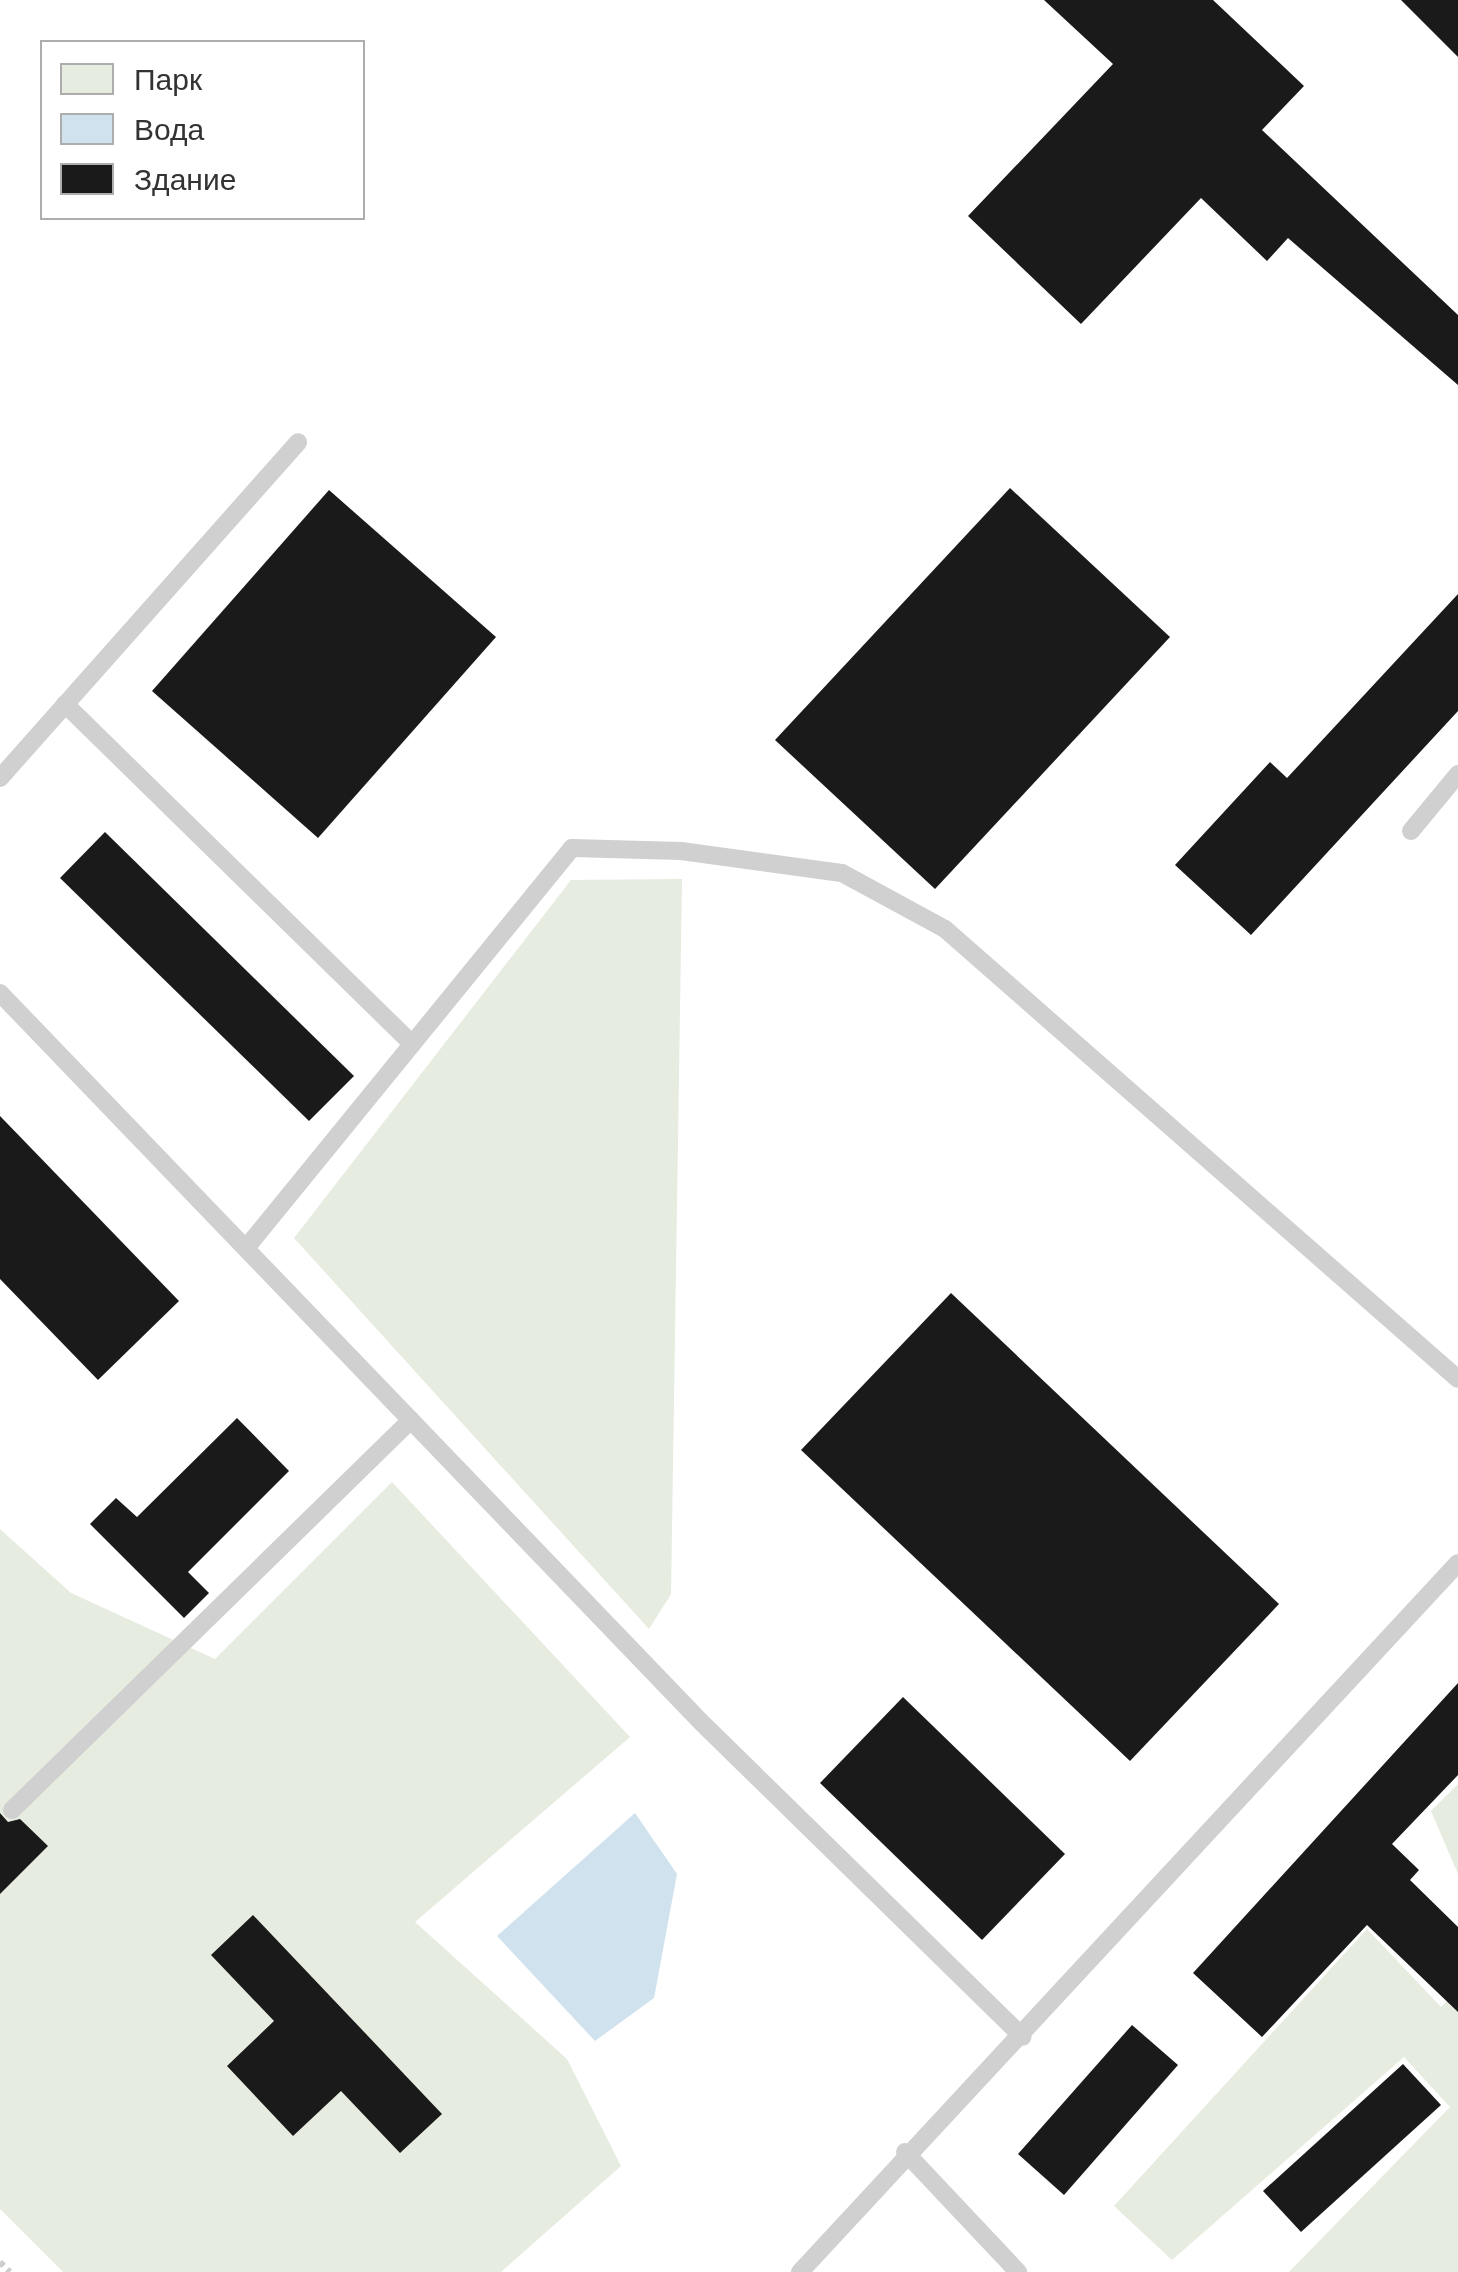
<!DOCTYPE html>
<meta charset="utf-8">
<style>
body{margin:0}
#map{position:relative;width:1458px;height:2272px;overflow:hidden;background:#fff;font-family:"DM Sans",sans-serif}
div>[style]{position:absolute}
[style*='--x']{left:calc(var(--x)*1px);top:calc(var(--y)*1px);width:calc(var(--w)*1px);rotate:calc(var(--a)*1deg)}
.green>*{inset:0;background:#e6ecdf}
.water>*{inset:0;background:#cfe2ee}
.building>*{inset:0;background:#1a1a1a}
.path>*{height:6px;margin-top:-3px;transform-origin:0;background:repeating-linear-gradient(90deg,#cdcdcd 0 5px,transparent 0 10px)}
.lane>*{height:18px;margin:-9px;padding:0 9px;transform-origin:9px;border-radius:9px;background:#d0d0d0}
span{translate:-50% -50%;white-space:nowrap;text-align:center;line-height:1.15;-webkit-text-stroke:10px #fff;paint-order:stroke}
.legend{position:absolute;left:40px;top:40px;width:325px;height:180px;box-sizing:border-box;background:#fff;border:2px solid #adadad;margin:0;padding:12px 18px;list-style:none;font-size:30px;color:#333}
.legend li{display:flex;align-items:center;gap:20px;height:50px}
.legend b{width:50px;border:2px solid #adadad}
</style>
<div id="map">
<div class="green">
<i style="clip-path:polygon(682px 879px,671px 1594px,649px 1629px,294px 1238px,571px 880px)"></i>
<i style="clip-path:polygon(392px 1482px,630px 1737px,415px 1922px,567px 2059px,621px 2166px,501px 2272px,63px 2272px,0 2209px,0 1529px,71px 1593px,215px 1659px)"></i>
<i style="clip-path:polygon(1458px 1784px,1458px 1874px,1431px 1811px)"></i>
<i style="clip-path:polygon(1367px 1929px,1441px 2007px,1458px 1990px,1458px 2272px,1289px 2272px,1450px 2107px,1404px 2057px,1172px 2260px,1114px 2206px)"></i>
</div>
<div class="water">
<i style="clip-path:polygon(635px 1813px,677px 1874px,654px 1998px,595px 2041px,497px 1936px)"></i>
</div>
<div class="building">
<i style="clip-path:polygon(1044px 0,1213px 0,1304px 86px,1262px 130px,1458px 315px,1458px 385px,1288px 238px,1267px 261px,1201px 198px,1081px 324px,968px 216px,1113px 64px)"></i>
<i style="clip-path:polygon(1401px 0,1458px 0,1458px 57px)"></i>
<i style="clip-path:polygon(1010px 488px,1170px 637px,935px 889px,775px 740px)"></i>
<i style="clip-path:polygon(329px 490px,496px 637px,318px 838px,152px 691px)"></i>
<i style="clip-path:polygon(1458px 594px,1458px 711px,1251px 935px,1175px 865px,1270px 762px,1287px 778px)"></i>
<i style="clip-path:polygon(105px 832px,354px 1076px,309px 1121px,60px 878px)"></i>
<i style="clip-path:polygon(0 1116px,179px 1301px,98px 1380px,0 1279px)"></i>
<i style="clip-path:polygon(951px 1293px,1279px 1604px,1130px 1761px,801px 1450px)"></i>
<i style="clip-path:polygon(237px 1418px,289px 1471px,188px 1572px,209px 1593px,184px 1618px,90px 1524px,116px 1498px,137px 1517px)"></i>
<i style="clip-path:polygon(1458px 1683px,1458px 1775px,1392px 1844px,1419px 1870px,1410px 1880px,1458px 1927px,1458px 2012px,1367px 1925px,1262px 2037px,1193px 1973px)"></i>
<i style="clip-path:polygon(903px 1697px,1065px 1854px,982px 1940px,820px 1783px)"></i>
<i style="clip-path:polygon(0 1813px,8px 1822px,20px 1819px,48px 1846px,0 1894px)"></i>
<i style="clip-path:polygon(253px 1915px,442px 2114px,400px 2153px,341px 2091px,293px 2136px,227px 2066px,274px 2021px,211px 1955px)"></i>
<i style="clip-path:polygon(1132px 2025px,1178px 2065px,1064px 2195px,1018px 2154px)"></i>
<i style="clip-path:polygon(1403px 2064px,1441px 2105px,1301px 2232px,1263px 2191px)"></i>
</div>
<div class="path">
<i style="--x:0;--y:2262;--w:14;--a:45"></i>
</div>
<div class="lane">
<i style="--x:65;--y:704;--w:486;--a:44.4"></i>
<i style="--x:0;--y:778;--w:449;--a:-48.4"></i>
<i style="--x:1411;--y:831;--w:74;--a:-50.5"></i>
<i style="--x:0;--y:993;--w:1011;--a:46.12"></i>
<i style="--x:701;--y:1722;--w:450;--a:44.4"></i>
<i style="--x:246;--y:1248;--w:516;--a:-50.82"></i>
<i style="--x:572;--y:848;--w:109;--a:1.6"></i>
<i style="--x:681;--y:851;--w:162;--a:7.8"></i>
<i style="--x:842;--y:873;--w:117;--a:28.5"></i>
<i style="--x:945;--y:929;--w:682;--a:41.26"></i>
<i style="--x:12;--y:1810;--w:558;--a:-44.35"></i>
<i style="--x:905;--y:2152;--w:165;--a:46.7"></i>
<i style="--x:800;--y:2272;--w:967;--a:-47.14"></i>
</div>
<ul class="legend">
<li><b style="height:28px;background:#e6ecdf"></b>Парк</li>
<li><b style="height:28px;background:#cfe2ee"></b>Вода</li>
<li><b style="height:28px;background:#1a1a1a"></b>Здание</li>
</ul>
</div>
